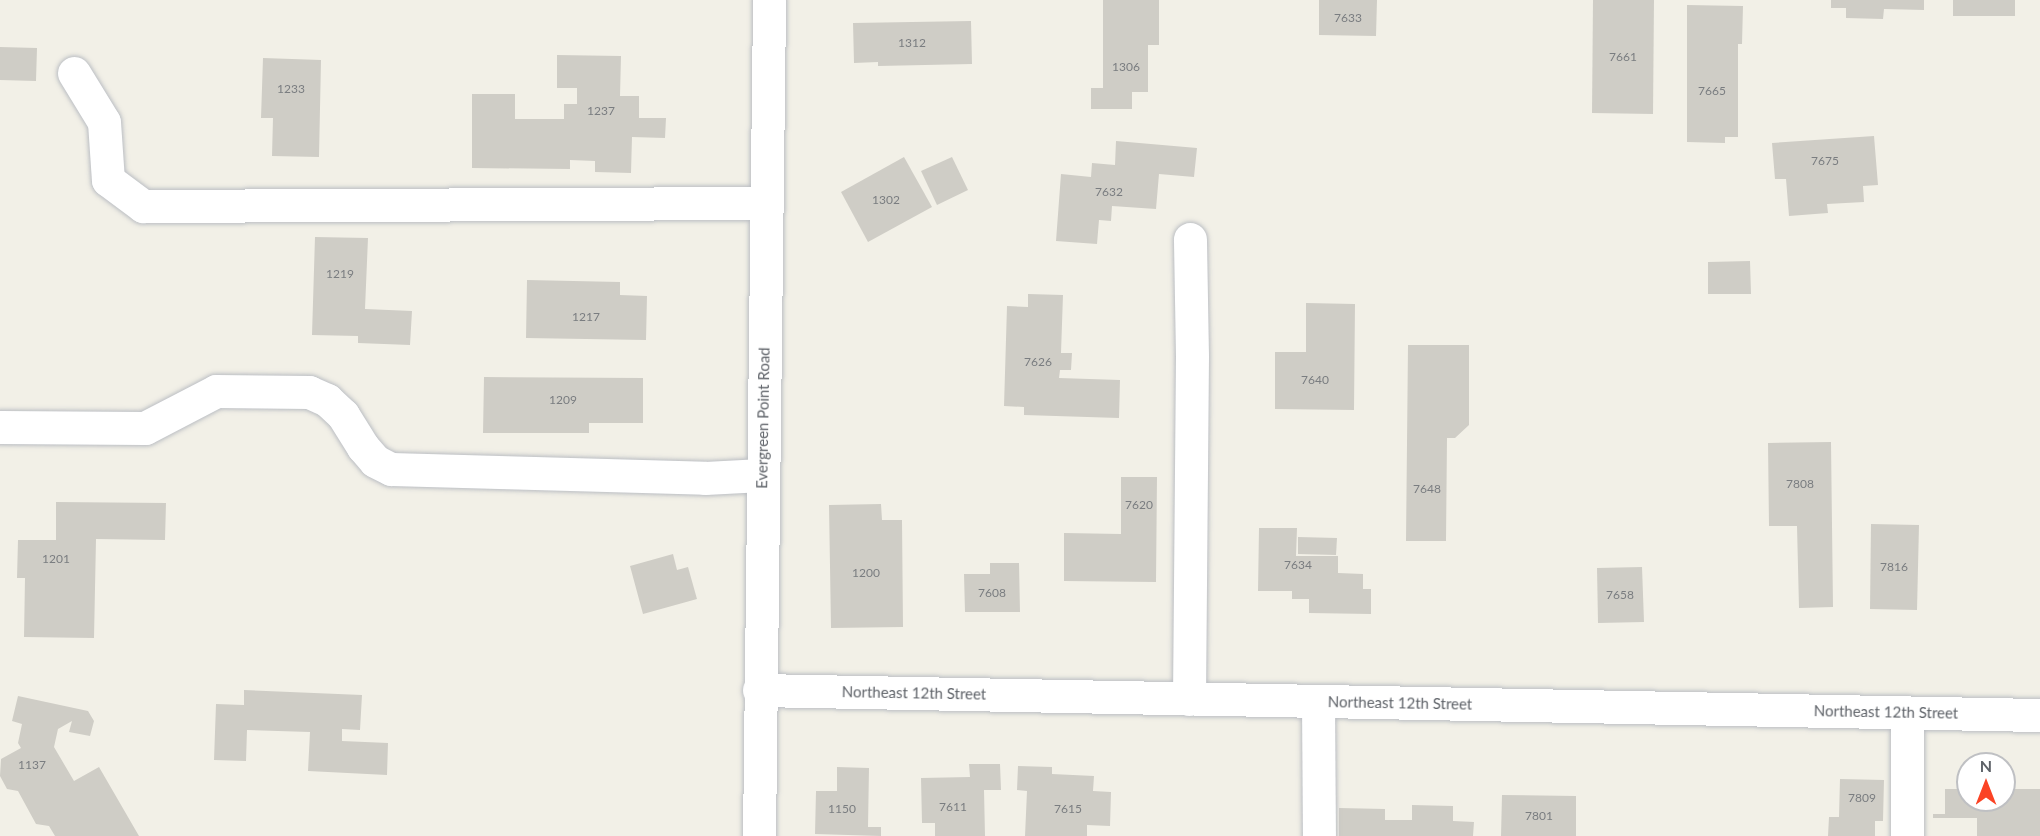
<!DOCTYPE html>
<style>
body{margin:0}
#map{position:relative;width:2040px;height:836px;overflow:hidden;background:#f2f0e7;font-family:Lato,sans-serif}
div>[style]{position:absolute}
[style*='--x']{left:calc(var(--x)*1px);top:calc(var(--y)*1px);width:calc(var(--w)*1px);rotate:calc(var(--a)*1deg)}
.building>*{inset:0;background:#cfcdc6}
.roads{filter:drop-shadow(0 0 2px #bbbec3) drop-shadow(0 0 2px #bbbec3)}
.minor>*{height:33px;margin:-16.5px;padding:0 16.5px;transform-origin:16.5px;border-radius:16.5px;background:#fff}
span{translate:-50% -50%;white-space:nowrap;text-align:center;line-height:1.15;-webkit-text-stroke:4.5px #fff;paint-order:stroke}
.number-label{font-size:12px;color:#7a7d80}
.number-label span{-webkit-text-stroke-width:0}
.street-label{font-size:15px;color:#5e6268}
.north{position:absolute;left:1956px;top:752px;width:60px;height:60px;box-sizing:border-box;background:#fff;border:2px solid #bfc0c3;border-radius:50%;rotate:0deg;font-size:16px;font-weight:700;line-height:24px;text-align:center;color:#5e6268}
.north::after{content:'';display:block;margin:auto;width:21px;height:27px;background:#fb4324;clip-path:polygon(50% 0,100% 100%,50% 72%,0 100%)}
</style>
<div id="map">
<div class="building">
<i style="clip-path:polygon(1103px 0,1159px 0,1159px 45px,1148px 45px,1148px 92px,1132px 92px,1132px 109px,1091px 109px,1091px 88px,1103px 88px)"></i>
<i style="clip-path:polygon(1319px 0,1377px 0,1376px 36px,1319px 35px)"></i>
<i style="clip-path:polygon(1593px 0,1654px 0,1653px 114px,1592px 113px)"></i>
<i style="clip-path:polygon(1831px 0,1924px 0,1924px 10px,1884px 9px,1883px 19px,1846px 18px,1846px 8px,1831px 8px)"></i>
<i style="clip-path:polygon(1953px 0,2015px 0,2015px 16px,1953px 16px)"></i>
<i style="clip-path:polygon(1687px 5px,1743px 6px,1742px 44px,1738px 44px,1738px 137px,1725px 137px,1725px 143px,1687px 142px)"></i>
<i style="clip-path:polygon(971px 21px,972px 64px,878px 66px,878px 62px,854px 63px,853px 23px)"></i>
<i style="clip-path:polygon(0 47px,37px 48px,36px 81px,0 80px)"></i>
<i style="clip-path:polygon(557px 55px,621px 56px,620px 96px,639px 96px,639px 118px,666px 118px,665px 138px,632px 137px,631px 173px,595px 172px,595px 161px,570px 160px,570px 169px,472px 168px,472px 94px,515px 94px,515px 119px,564px 119px,564px 104px,577px 104px,577px 88px,557px 88px)"></i>
<i style="clip-path:polygon(263px 58px,321px 60px,319px 157px,272px 156px,273px 118px,261px 118px)"></i>
<i style="clip-path:polygon(1874px 136px,1878px 185px,1863px 186px,1864px 202px,1827px 204px,1828px 213px,1789px 216px,1786px 179px,1775px 179px,1772px 143px)"></i>
<i style="clip-path:polygon(1116px 141px,1197px 148px,1194px 177px,1159px 174px,1156px 209px,1112px 206px,1111px 221px,1099px 220px,1097px 244px,1056px 241px,1061px 174px,1091px 177px,1092px 163px,1115px 165px)"></i>
<i style="clip-path:polygon(904px 157px,932px 207px,868px 242px,841px 192px)"></i>
<i style="clip-path:polygon(952px 157px,968px 190px,937px 205px,921px 171px)"></i>
<i style="clip-path:polygon(315px 237px,368px 238px,365px 309px,412px 311px,410px 345px,358px 343px,358px 336px,312px 335px)"></i>
<i style="clip-path:polygon(1750px 261px,1751px 294px,1708px 294px,1708px 262px)"></i>
<i style="clip-path:polygon(527px 280px,620px 282px,620px 295px,647px 296px,646px 340px,526px 338px)"></i>
<i style="clip-path:polygon(1028px 294px,1063px 295px,1061px 353px,1072px 353px,1071px 370px,1060px 370px,1059px 378px,1120px 380px,1119px 418px,1024px 415px,1024px 407px,1004px 406px,1007px 306px,1028px 307px)"></i>
<i style="clip-path:polygon(1306px 303px,1355px 304px,1354px 410px,1275px 409px,1275px 352px,1306px 352px)"></i>
<i style="clip-path:polygon(1408px 345px,1469px 345px,1469px 425px,1455px 438px,1447px 438px,1446px 541px,1406px 541px)"></i>
<i style="clip-path:polygon(484px 377px,643px 378px,643px 423px,589px 423px,589px 433px,483px 433px)"></i>
<i style="clip-path:polygon(1831px 442px,1833px 607px,1799px 608px,1797px 526px,1769px 526px,1768px 443px)"></i>
<i style="clip-path:polygon(1121px 477px,1157px 477px,1156px 582px,1064px 581px,1064px 533px,1121px 534px)"></i>
<i style="clip-path:polygon(56px 502px,166px 503px,165px 540px,96px 539px,94px 638px,24px 637px,25px 578px,17px 578px,18px 540px,56px 540px)"></i>
<i style="clip-path:polygon(881px 504px,882px 520px,902px 520px,903px 627px,831px 628px,829px 505px)"></i>
<i style="clip-path:polygon(1871px 524px,1919px 525px,1917px 610px,1870px 609px)"></i>
<i style="clip-path:polygon(1259px 528px,1297px 528px,1296px 556px,1338px 556px,1338px 573px,1363px 574px,1363px 589px,1371px 589px,1371px 614px,1309px 613px,1309px 599px,1292px 599px,1292px 591px,1258px 591px)"></i>
<i style="clip-path:polygon(1298px 537px,1337px 538px,1336px 555px,1298px 554px)"></i>
<i style="clip-path:polygon(673px 554px,677px 570px,688px 567px,697px 599px,643px 614px,630px 566px)"></i>
<i style="clip-path:polygon(990px 563px,1019px 563px,1020px 612px,965px 612px,964px 574px,990px 574px)"></i>
<i style="clip-path:polygon(1642px 567px,1644px 622px,1598px 623px,1597px 568px)"></i>
<i style="clip-path:polygon(244px 690px,362px 695px,360px 730px,342px 729px,342px 741px,388px 743px,387px 775px,308px 771px,310px 732px,247px 730px,246px 761px,214px 760px,216px 704px,244px 705px)"></i>
<i style="clip-path:polygon(18px 696px,88px 711px,94px 721px,90px 736px,69px 732px,72px 721px,58px 729px,54px 747px,74px 781px,99px 767px,139px 836px,55px 836px,49px 826px,36px 824px,18px 791px,7px 789px,0 776px,1px 759px,21px 748px,18px 743px,22px 724px,12px 721px)"></i>
<i style="clip-path:polygon(969px 764px,1000px 764px,1001px 790px,984px 790px,985px 836px,935px 836px,935px 823px,922px 823px,921px 778px,970px 777px)"></i>
<i style="clip-path:polygon(1018px 766px,1052px 767px,1052px 774px,1094px 776px,1093px 791px,1111px 792px,1110px 826px,1087px 825px,1087px 836px,1025px 836px,1027px 791px,1017px 790px)"></i>
<i style="clip-path:polygon(837px 767px,869px 768px,868px 827px,881px 827px,881px 836px,815px 834px,816px 791px,837px 791px)"></i>
<i style="clip-path:polygon(1840px 779px,1884px 780px,1883px 821px,1875px 821px,1875px 836px,1828px 836px,1829px 817px,1839px 817px)"></i>
<i style="clip-path:polygon(1945px 789px,1968px 789px,1968px 800px,2004px 800px,2004px 789px,2040px 789px,2040px 836px,1977px 836px,1977px 818px,1933px 818px,1933px 814px,1945px 814px)"></i>
<i style="clip-path:polygon(1502px 795px,1576px 796px,1576px 836px,1501px 836px)"></i>
<i style="clip-path:polygon(1412px 805px,1453px 806px,1453px 821px,1474px 822px,1473px 836px,1339px 836px,1339px 808px,1385px 809px,1385px 820px,1412px 820px)"></i>
</div>
<div class="roads">
<div class="minor">
<i style="--x:74;--y:73;--w:57;--a:58.5"></i>
<i style="--x:104;--y:122;--w:58;--a:86.1"></i>
<i style="--x:108;--y:180;--w:44;--a:36.6"></i>
<i style="--x:143;--y:206;--w:623;--a:-0.28"></i>
<i style="--x:0;--y:427;--w:145;--a:0.4"></i>
<i style="--x:145;--y:428;--w:80;--a:-27.5"></i>
<i style="--x:216;--y:391;--w:93;--a:0.6"></i>
<i style="--x:309;--y:392;--w:20;--a:24"></i>
<i style="--x:327;--y:400;--w:22;--a:43"></i>
<i style="--x:343;--y:415;--w:38;--a:58"></i>
<i style="--x:363;--y:447;--w:18;--a:49"></i>
<i style="--x:375;--y:461;--w:18;--a:27"></i>
<i style="--x:391;--y:469;--w:314;--a:1.6"></i>
<i style="--x:705;--y:478;--w:57;--a:-3"></i>
<i style="--x:759;--y:690;--w:1281;--a:1.12"></i>
<i style="--x:1189;--y:699;--w:343;--a:-89.5"></i>
<i style="--x:1192;--y:356;--w:117;--a:-91"></i>
<i style="--x:1318;--y:701;--w:135;--a:89.6"></i>
<i style="--x:1907;--y:713;--w:123;--a:90"></i>
<i style="--x:759;--y:836;--w:836;--a:-89.31"></i>
</div>
</div>
<div class="number-label">
<span style="left:1348px;top:18px">7633</span>
<span style="left:912px;top:43px">1312</span>
<span style="left:1623px;top:57px">7661</span>
<span style="left:1126px;top:67px">1306</span>
<span style="left:291px;top:89px">1233</span>
<span style="left:1712px;top:91px">7665</span>
<span style="left:601px;top:111px">1237</span>
<span style="left:1825px;top:161px">7675</span>
<span style="left:1109px;top:192px">7632</span>
<span style="left:886px;top:200px">1302</span>
<span style="left:340px;top:274px">1219</span>
<span style="left:586px;top:317px">1217</span>
<span style="left:1038px;top:362px">7626</span>
<span style="left:1315px;top:380px">7640</span>
<span style="left:563px;top:400px">1209</span>
<span style="left:1800px;top:484px">7808</span>
<span style="left:1427px;top:489px">7648</span>
<span style="left:1139px;top:505px">7620</span>
<span style="left:56px;top:559px">1201</span>
<span style="left:1298px;top:565px">7634</span>
<span style="left:1894px;top:567px">7816</span>
<span style="left:866px;top:573px">1200</span>
<span style="left:992px;top:593px">7608</span>
<span style="left:1620px;top:595px">7658</span>
<span style="left:32px;top:765px">1137</span>
<span style="left:1862px;top:798px">7809</span>
<span style="left:953px;top:807px">7611</span>
<span style="left:842px;top:809px">1150</span>
<span style="left:1068px;top:809px">7615</span>
<span style="left:1539px;top:816px">7801</span>
</div>
<div class="street-label">
<span style="left:763px;top:418px;rotate:-89deg">Evergreen Point Road</span>
<span style="left:914px;top:693px;rotate:1deg">Northeast 12th Street</span>
<span style="left:1400px;top:703px;rotate:1deg">Northeast 12th Street</span>
<span style="left:1886px;top:712px;rotate:1deg">Northeast 12th Street</span>
</div>
<div class="north">N</div>
</div>
